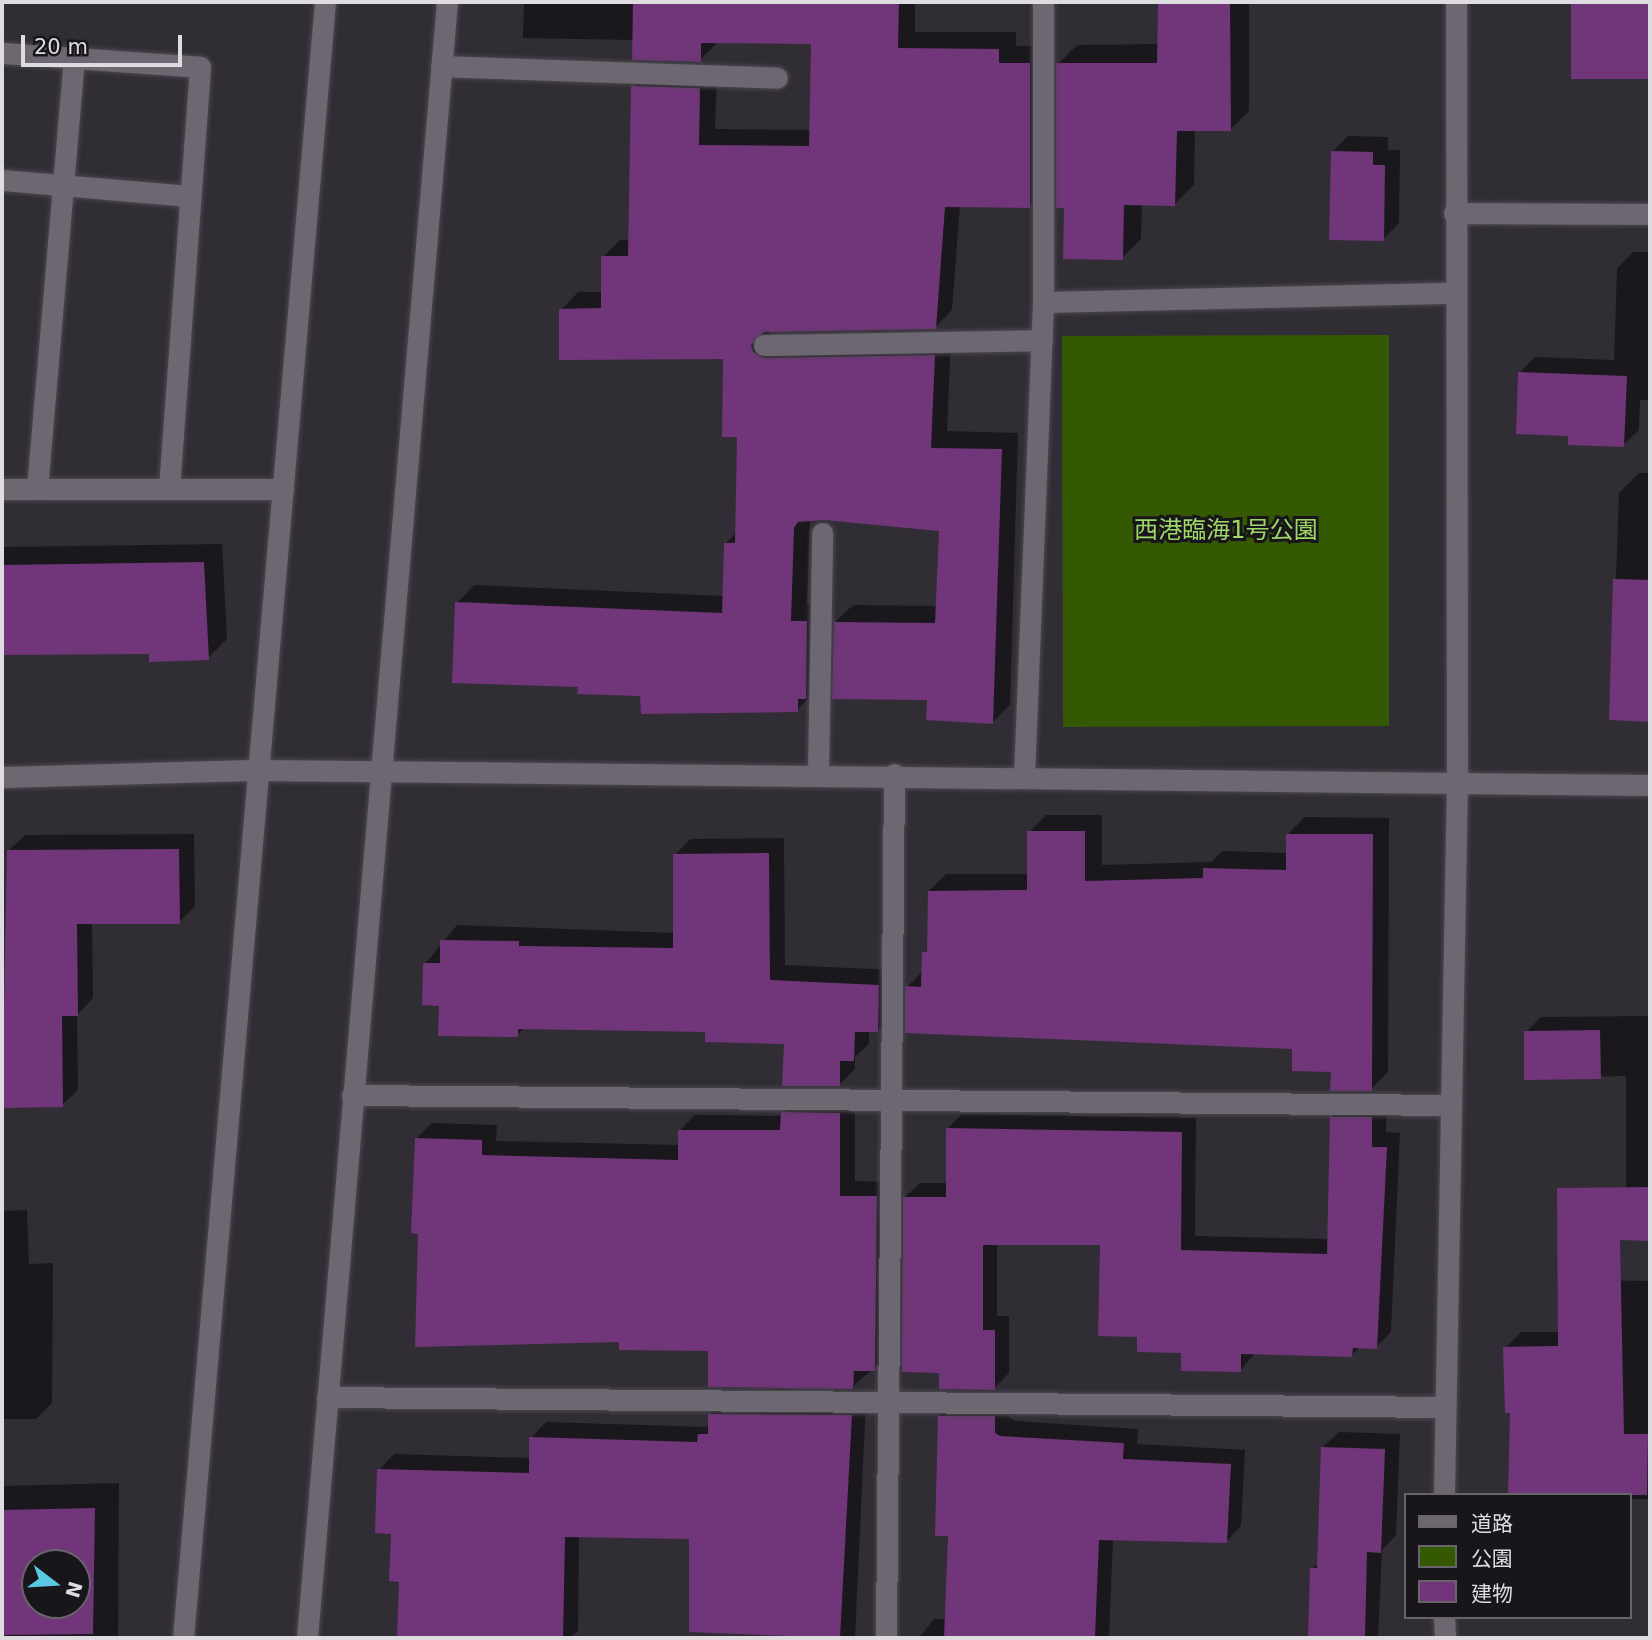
<!DOCTYPE html>
<meta charset="utf-8">
<style>
body{margin:0}
#map{position:relative;width:1652px;height:1640px;overflow:hidden;background:#312d35;font-family:"DejaVu Sans","Noto Sans JP",sans-serif}
div>[style]{position:absolute}
[style*='--x']{left:calc(var(--x)*1px);top:calc(var(--y)*1px);width:calc(var(--w)*1px);rotate:calc(var(--a)*1deg)}
.green>*{inset:0;background:#355803}
.shadow>*{inset:0;background:#0007}
.building>*{inset:0;background:#703679}
.roads{filter:drop-shadow(0 0 2px #4c4850) drop-shadow(0 0 2px #4c4850)}
.lane>*{height:21px;margin:-10.5px;padding:0 10.5px;transform-origin:10.5px;border-radius:10.5px;background:#6c6771}
.street>*{height:21px;margin:-10.5px;padding:0 10.5px;transform-origin:10.5px;border-radius:10.5px;background:#6c6771}
.secondary>*{height:21px;margin:-10.5px;padding:0 10.5px;transform-origin:10.5px;border-radius:10.5px;background:#6c6771}
span{translate:-50% -50%;white-space:nowrap;text-align:center;line-height:1.15;-webkit-text-stroke:6px #18161a;paint-order:stroke}
.park-label{font-size:24px;color:#9fd869}
.frame{position:absolute;inset:0;border:4px solid #dedbe1;pointer-events:none}
.legend{position:absolute;left:1404px;top:1493px;width:228px;height:126px;box-sizing:border-box;background:#18161a;border:2px solid #67656a;margin:0;padding:9px 12px;list-style:none;font-size:21px;color:#dedbe1}
.legend li{display:flex;align-items:center;gap:14px;height:35px}
.legend b{width:35px;border:2px solid #67656a}
.north{position:absolute;left:21px;top:1549px;width:70px;height:70px;box-sizing:border-box;background:#18161a;border:2px solid #67656a;border-radius:50%;rotate:107deg;font-size:19px;font-weight:700;line-height:28px;text-align:center;color:#dedbe1}
.north::after{content:'';display:block;margin:auto;width:24px;height:32px;background:#57c9e2;clip-path:polygon(50% 0,100% 100%,50% 72%,0 100%)}
.scale{position:absolute;left:21px;top:35px;width:161px;height:32px;box-sizing:border-box;border:4px solid #dedbe1;border-top:0;padding-left:9px;font-size:21px;line-height:24px;white-space:nowrap;color:#dedbe1;-webkit-text-stroke:5px #18161a;paint-order:stroke}
</style>
<div id="map">
<div class="green">
<i style="clip-path:polygon(1389px 335px,1389px 726px,1063px 727px,1062px 336px)"></i>
</div>
<div class="shadow">
<i style="clip-path:polygon(524px 2px,915px 2px,915px 32px,1016px 32px,1016px 46px,1046px 46px,1046px 189px,1029px 206px,960px 205px,952px 310px,935px 327px,769px 330px,770px 335px,951px 339px,947px 431px,1018px 433px,1010px 705px,993px 722px,929px 698px,835px 622px,853px 605px,937px 606px,940px 529px,810px 519px,807px 605px,824px 605px,814px 693px,797px 710px,579px 685px,457px 603px,474px 585px,724px 596px,726px 543px,737px 532px,739px 435px,725px 357px,561px 310px,578px 292px,603px 292px,603px 257px,620px 240px,630px 240px,633px 87px,650px 69px,717px 72px,715px 129px,811px 130px,813px 43px,717px 43px,700px 60px,634px 40px,523px 38px)"></i>
<i style="clip-path:polygon(1160px 2px,1249px 2px,1249px 111px,1230px 130px,1195px 130px,1194px 185px,1175px 204px,1142px 203px,1141px 239px,1122px 258px,1066px 206px,1058px 64px,1077px 45px,1159px 44px)"></i>
<i style="clip-path:polygon(1572px 2px,1650px 2px,1650px 77px,1572px 78px)"></i>
<i style="clip-path:polygon(1348px 136px,1388px 137px,1388px 150px,1400px 150px,1399px 223px,1383px 239px,1332px 152px)"></i>
<i style="clip-path:polygon(1633px 252px,1650px 252px,1650px 400px,1640px 400px,1639px 430px,1623px 445px,1569px 434px,1519px 373px,1535px 357px,1614px 360px,1617px 268px)"></i>
<i style="clip-path:polygon(1639px 473px,1650px 473px,1650px 720px,1611px 719px,1619px 493px)"></i>
<i style="clip-path:polygon(222px 544px,227px 639px,208px 658px,150px 652px,2px 654px,2px 547px)"></i>
<i style="clip-path:polygon(1046px 815px,1102px 815px,1102px 865px,1211px 862px,1222px 851px,1287px 853px,1287px 835px,1305px 817px,1389px 818px,1388px 1072px,1371px 1089px,1293px 1047px,907px 987px,923px 971px,924px 953px,929px 948px,929px 891px,946px 874px,1029px 874px,1029px 832px)"></i>
<i style="clip-path:polygon(194px 834px,195px 906px,179px 922px,92px 922px,93px 998px,77px 1015px,78px 1090px,62px 1105px,2px 1107px,9px 850px,25px 835px)"></i>
<i style="clip-path:polygon(784px 838px,785px 965px,894px 970px,893px 1015px,878px 1030px,869px 1030px,869px 1044px,855px 1057px,855px 1069px,839px 1085px,786px 1042px,707px 1030px,525px 1027px,517px 1035px,441px 1004px,425px 964px,457px 925px,675px 933px,675px 855px,690px 839px)"></i>
<i style="clip-path:polygon(1650px 1016px,1650px 1219px,1626px 1219px,1626px 1076px,1526px 1078px,1526px 1032px,1541px 1017px)"></i>
<i style="clip-path:polygon(798px 1097px,855px 1098px,855px 1181px,892px 1182px,890px 1354px,852px 1387px,710px 1349px,620px 1341px,420px 1232px,416px 1139px,432px 1123px,497px 1125px,496px 1141px,680px 1145px,680px 1130px,695px 1115px,782px 1116px)"></i>
<i style="clip-path:polygon(1346px 1103px,1386px 1103px,1386px 1132px,1400px 1133px,1391px 1332px,1376px 1347px,1360px 1347px,1352px 1355px,1255px 1353px,1240px 1371px,1138px 1335px,1102px 1243px,997px 1243px,997px 1316px,1009px 1316px,1009px 1373px,994px 1388px,941px 1371px,905px 1197px,920px 1183px,948px 1183px,947px 1129px,962px 1114px,1196px 1118px,1195px 1236px,1329px 1239px,1331px 1118px)"></i>
<i style="clip-path:polygon(27px 1210px,29px 1264px,53px 1263px,52px 1403px,36px 1419px,2px 1419px,2px 1211px)"></i>
<i style="clip-path:polygon(1575px 1280px,1650px 1281px,1650px 1499px,1629px 1499px,1511px 1411px,1505px 1348px,1521px 1332px,1559px 1332px)"></i>
<i style="clip-path:polygon(726px 1399px,866px 1400px,855px 1638px,782px 1638px,782px 1632px,691px 1538px,579px 1535px,578px 1631px,570px 1638px,398px 1638px,400px 1581px,379px 1470px,394px 1454px,531px 1458px,531px 1438px,546px 1422px,707px 1427px,710px 1414px)"></i>
<i style="clip-path:polygon(955px 1401px,1010px 1402px,1009px 1418px,1016px 1421px,1138px 1429px,1137px 1444px,1245px 1450px,1241px 1526px,1226px 1542px,1113px 1539px,1109px 1638px,919px 1638px,934px 1619px,946px 1619px,950px 1535px,940px 1416px)"></i>
<i style="clip-path:polygon(1339px 1432px,1400px 1434px,1396px 1535px,1382px 1550px,1378px 1638px,1310px 1638px,1312px 1569px,1319px 1562px,1323px 1447px)"></i>
<i style="clip-path:polygon(evenodd,119px 1483px,118px 1638px,2px 1638px,2px 1486px,119px 1483px,35px 1563px,77px 1563px,77px 1605px,35px 1605px,35px 1563px)"></i>
</div>
<div class="building">
<i style="clip-path:polygon(633px 2px,899px 2px,898px 48px,999px 49px,999px 63px,1030px 63px,1030px 208px,945px 207px,936px 329px,764px 332px,751px 345px,753px 352px,764px 358px,935px 355px,931px 448px,1002px 449px,993px 724px,926px 720px,927px 700px,832px 699px,834px 622px,935px 623px,939px 531px,823px 520px,798px 522px,794px 528px,791px 621px,807px 621px,806px 699px,798px 699px,798px 712px,641px 714px,640px 696px,577px 694px,578px 687px,452px 683px,455px 602px,722px 613px,724px 543px,735px 543px,737px 437px,722px 437px,723px 359px,559px 360px,559px 309px,601px 308px,601px 256px,628px 256px,631px 86px,700px 88px,699px 145px,809px 146px,811px 44px,701px 43px,701px 62px,632px 60px)"></i>
<i style="clip-path:polygon(1158px 2px,1230px 2px,1231px 131px,1177px 131px,1175px 206px,1124px 205px,1123px 260px,1063px 259px,1064px 208px,1056px 208px,1056px 63px,1157px 63px)"></i>
<i style="clip-path:polygon(1571px 2px,1650px 2px,1650px 79px,1571px 79px)"></i>
<i style="clip-path:polygon(1331px 151px,1373px 152px,1373px 165px,1385px 165px,1384px 241px,1329px 240px)"></i>
<i style="clip-path:polygon(1518px 372px,1627px 376px,1624px 447px,1568px 445px,1568px 436px,1516px 434px)"></i>
<i style="clip-path:polygon(204px 562px,209px 660px,149px 662px,149px 654px,2px 655px,2px 565px)"></i>
<i style="clip-path:polygon(1613px 579px,1650px 580px,1650px 722px,1609px 720px)"></i>
<i style="clip-path:polygon(1027px 831px,1085px 831px,1085px 881px,1203px 878px,1203px 868px,1286px 870px,1286px 834px,1373px 834px,1372px 1091px,1330px 1091px,1331px 1072px,1292px 1071px,1292px 1049px,905px 1033px,905px 986px,921px 987px,922px 952px,927px 952px,928px 891px,1027px 890px)"></i>
<i style="clip-path:polygon(179px 849px,180px 924px,77px 924px,78px 1016px,62px 1016px,63px 1107px,2px 1108px,7px 850px)"></i>
<i style="clip-path:polygon(769px 853px,770px 980px,879px 985px,878px 1032px,855px 1032px,854px 1061px,840px 1061px,840px 1086px,782px 1086px,784px 1044px,705px 1042px,705px 1032px,518px 1029px,518px 1037px,438px 1036px,439px 1006px,422px 1005px,423px 963px,440px 963px,440px 940px,519px 941px,519px 946px,673px 948px,673px 854px)"></i>
<i style="clip-path:polygon(1600px 1030px,1601px 1079px,1524px 1080px,1524px 1031px)"></i>
<i style="clip-path:polygon(781px 1112px,840px 1113px,840px 1196px,877px 1196px,875px 1371px,854px 1371px,853px 1389px,708px 1387px,708px 1351px,619px 1350px,619px 1342px,415px 1347px,418px 1234px,411px 1233px,415px 1138px,482px 1140px,482px 1155px,678px 1160px,678px 1130px,780px 1130px)"></i>
<i style="clip-path:polygon(1330px 1117px,1372px 1117px,1372px 1147px,1387px 1147px,1377px 1349px,1353px 1348px,1352px 1357px,1241px 1354px,1241px 1372px,1181px 1371px,1181px 1353px,1137px 1352px,1137px 1337px,1098px 1336px,1100px 1245px,983px 1245px,983px 1330px,995px 1330px,995px 1390px,939px 1389px,939px 1373px,902px 1372px,903px 1197px,946px 1197px,946px 1128px,1182px 1132px,1181px 1250px,1327px 1254px)"></i>
<i style="clip-path:polygon(1650px 1187px,1650px 1241px,1620px 1240px,1624px 1434px,1648px 1434px,1647px 1495px,1508px 1495px,1510px 1413px,1505px 1413px,1503px 1347px,1558px 1346px,1557px 1188px)"></i>
<i style="clip-path:polygon(708px 1414px,852px 1415px,840px 1638px,689px 1632px,689px 1539px,565px 1537px,563px 1638px,397px 1638px,399px 1582px,389px 1581px,391px 1534px,375px 1533px,377px 1469px,529px 1473px,529px 1437px,697px 1442px,698px 1434px,708px 1434px)"></i>
<i style="clip-path:polygon(938px 1416px,995px 1416px,995px 1433px,1000px 1436px,1124px 1443px,1123px 1459px,1231px 1464px,1227px 1543px,1099px 1540px,1095px 1638px,944px 1638px,948px 1536px,935px 1536px)"></i>
<i style="clip-path:polygon(1321px 1447px,1385px 1449px,1381px 1553px,1367px 1552px,1365px 1638px,1308px 1638px,1310px 1568px,1317px 1568px)"></i>
<i style="clip-path:polygon(evenodd,95px 1508px,93px 1634px,2px 1635px,2px 1510px,95px 1508px,35px 1563px,77px 1563px,77px 1605px,35px 1605px,35px 1563px)"></i>
</div>
<div class="roads">
<div class="lane">
<i style="--x:2;--y:53;--w:198;--a:4"></i>
<i style="--x:200;--y:67;--w:422;--a:94.2"></i>
<i style="--x:441;--y:66;--w:336;--a:2"></i>
<i style="--x:2;--y:180;--w:189;--a:4.9"></i>
<i style="--x:764;--y:345;--w:278;--a:-1"></i>
<i style="--x:2;--y:489;--w:281;--a:0"></i>
<i style="--x:37;--y:489;--w:433;--a:-85.1"></i>
<i style="--x:818;--y:773;--w:240;--a:-89"></i>
</div>
<div class="street">
<i style="--x:1454;--y:213;--w:196;--a:0.3"></i>
<i style="--x:1043;--y:302;--w:410;--a:-1.3"></i>
<i style="--x:1024;--y:776;--w:474;--a:-87.7"></i>
<i style="--x:1043;--y:302;--w:300;--a:-90"></i>
<i style="--x:2;--y:777;--w:258;--a:-1.6"></i>
<i style="--x:260;--y:770;--w:1390;--a:0.62"></i>
<i style="--x:352;--y:1095;--w:1098;--a:0.52"></i>
<i style="--x:327;--y:1397;--w:1116;--a:0.51"></i>
<i style="--x:1444;--y:1495;--w:714;--a:-88.96"></i>
<i style="--x:1457;--y:781;--w:779;--a:-90.07"></i>
<i style="--x:1444;--y:1617;--w:21;--a:87"></i>
<i style="--x:886;--y:1638;--w:864;--a:-89.47"></i>
</div>
<div class="secondary">
<i style="--x:183;--y:1638;--w:1642;--a:-85.04"></i>
<i style="--x:307;--y:1638;--w:1642;--a:-85.11"></i>
</div>
</div>
<div class="park-label">
<span style="left:1226px;top:531px">西港臨海1号公園</span>
</div>
<div class="frame"></div>
<ul class="legend">
<li><b style="height:9px;background:#6c6771"></b>道路</li>
<li><b style="height:19px;background:#355803"></b>公園</li>
<li><b style="height:19px;background:#703679"></b>建物</li>
</ul>
<div class="north">N</div>
<div class="scale">20 m</div>
</div>
